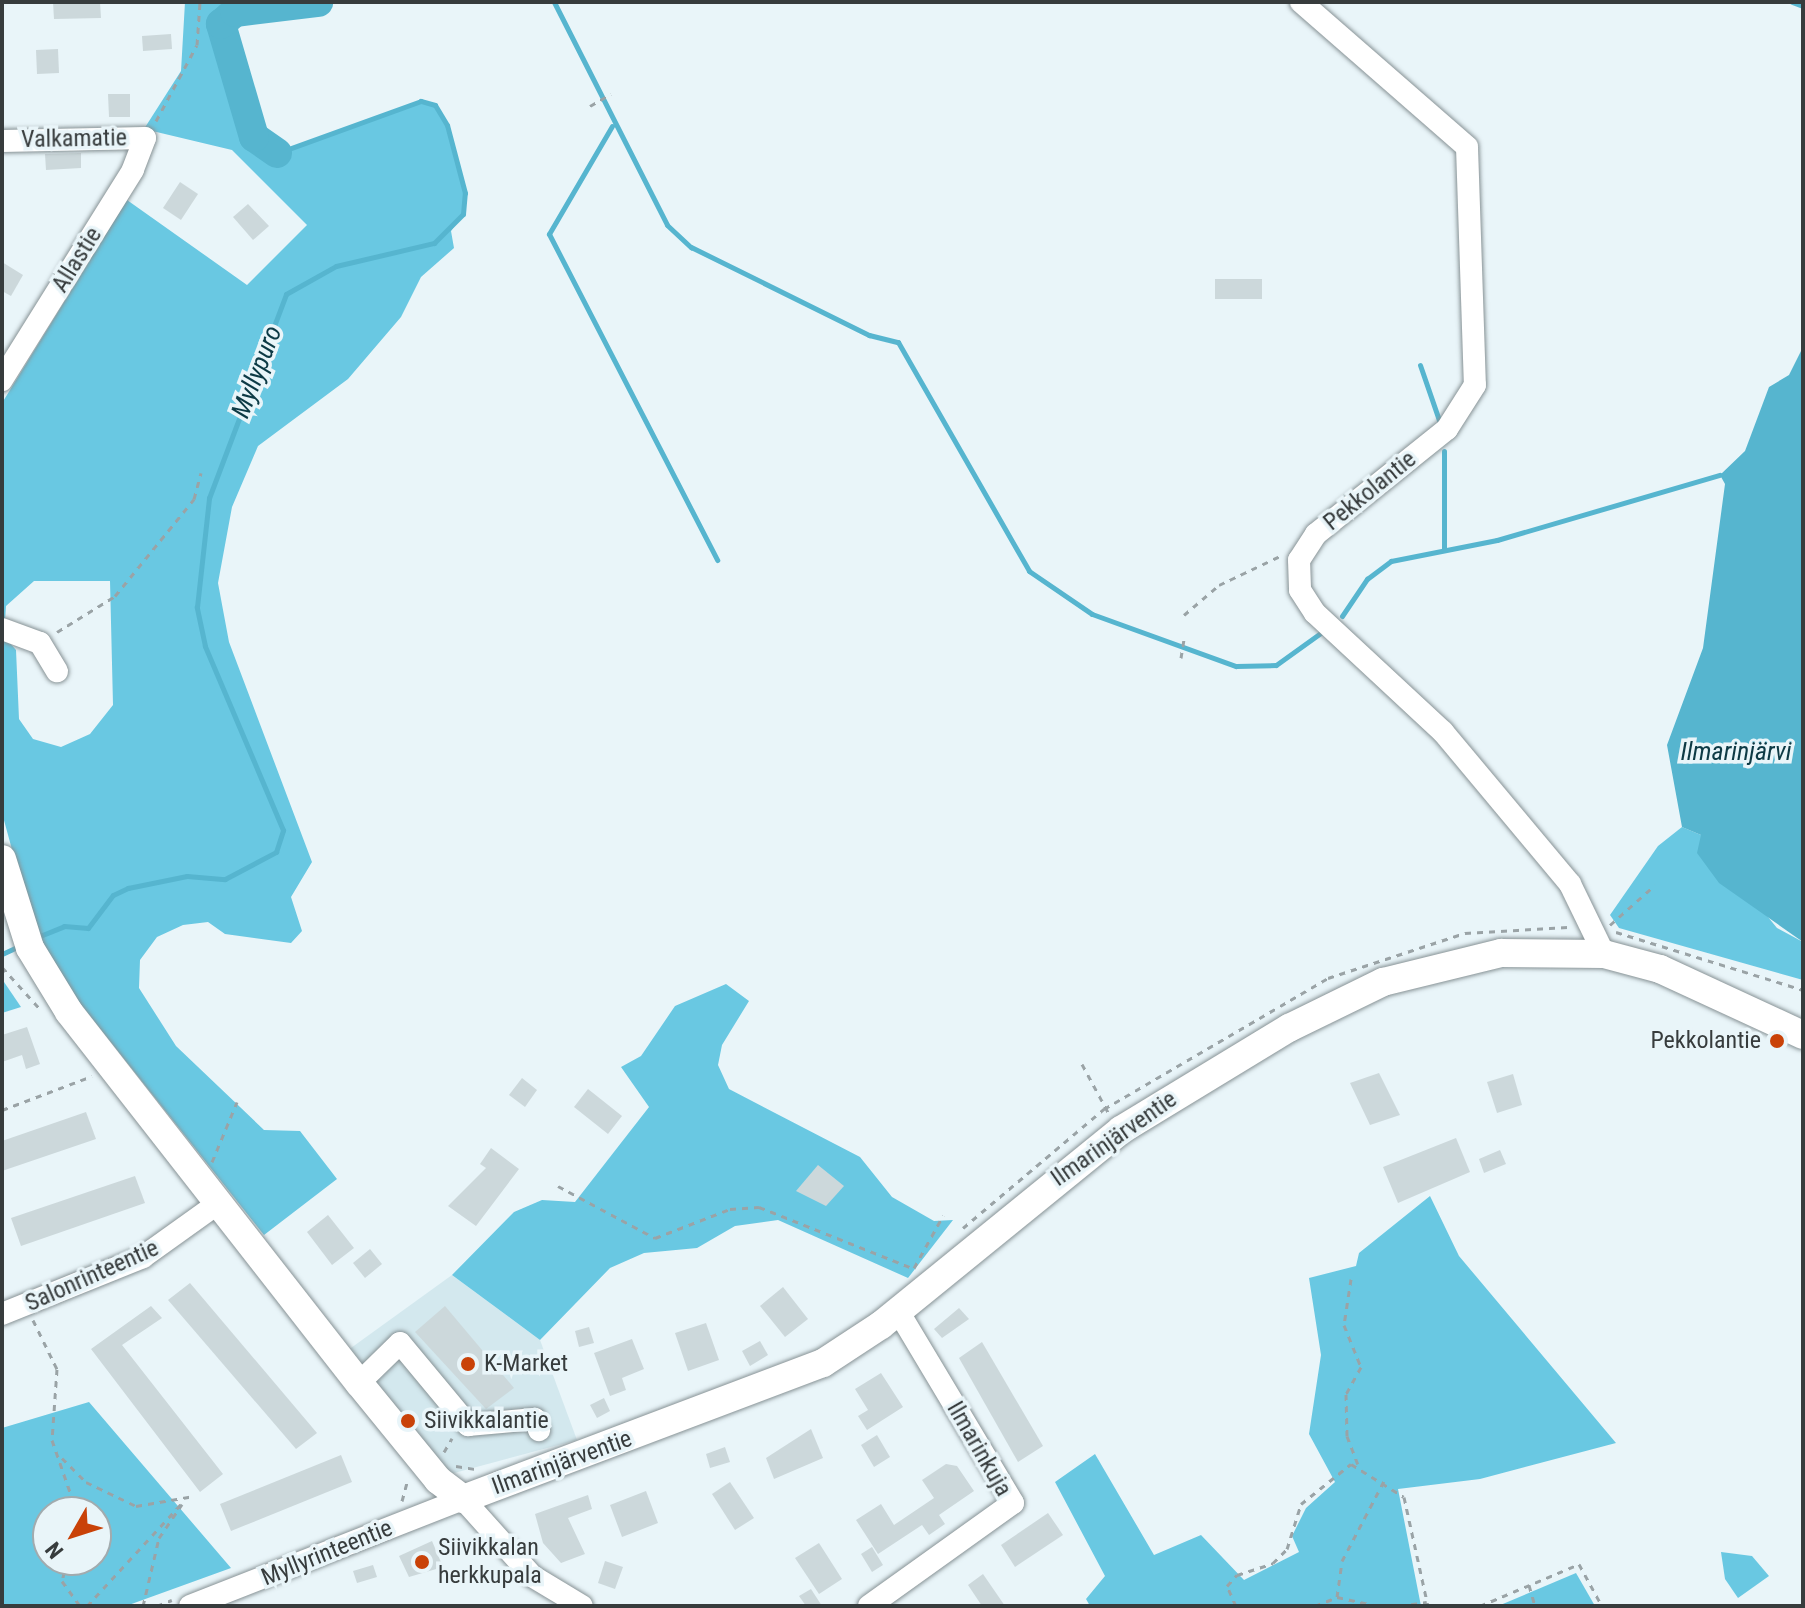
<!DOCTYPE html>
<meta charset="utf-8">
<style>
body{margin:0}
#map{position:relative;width:1805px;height:1608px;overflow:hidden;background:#e9f5f9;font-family:"Roboto Condensed",sans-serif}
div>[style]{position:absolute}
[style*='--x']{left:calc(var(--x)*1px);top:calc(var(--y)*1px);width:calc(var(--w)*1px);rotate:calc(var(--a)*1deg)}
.built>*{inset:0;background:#d3e8ee}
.forest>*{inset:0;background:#69c8e2}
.water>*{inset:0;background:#56b5cf}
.stream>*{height:5px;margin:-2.5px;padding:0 2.5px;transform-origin:2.5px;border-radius:2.5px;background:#56b5cf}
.river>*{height:30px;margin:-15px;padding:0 15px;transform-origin:15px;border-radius:15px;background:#56b5cf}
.building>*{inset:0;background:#ccd8db}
.path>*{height:3px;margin-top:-1.5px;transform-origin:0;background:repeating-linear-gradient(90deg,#9aa3a6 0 6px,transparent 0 12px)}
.roads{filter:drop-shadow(0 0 2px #879295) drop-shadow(0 0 2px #879295)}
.minor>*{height:22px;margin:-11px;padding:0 11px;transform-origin:11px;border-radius:11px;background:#fff}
.major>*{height:28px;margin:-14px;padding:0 14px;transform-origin:14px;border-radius:14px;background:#fff}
.dots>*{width:22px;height:22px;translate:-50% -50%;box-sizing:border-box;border:4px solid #e9f5f9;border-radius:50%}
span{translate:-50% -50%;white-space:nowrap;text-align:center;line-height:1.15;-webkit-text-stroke:7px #e9f5f9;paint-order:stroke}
.street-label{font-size:24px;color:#373c3d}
.poi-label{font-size:24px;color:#373c3d}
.right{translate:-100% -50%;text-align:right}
.left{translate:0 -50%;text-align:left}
.water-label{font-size:26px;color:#0d3a45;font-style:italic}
.frame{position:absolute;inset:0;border:4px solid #373c3d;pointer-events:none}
.north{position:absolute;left:32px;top:1496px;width:80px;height:80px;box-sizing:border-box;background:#e9f5f9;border:2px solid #a2abae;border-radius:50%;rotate:231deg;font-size:22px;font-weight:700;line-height:32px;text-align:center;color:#373c3d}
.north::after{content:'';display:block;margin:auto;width:28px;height:36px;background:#c94208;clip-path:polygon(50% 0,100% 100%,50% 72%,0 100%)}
</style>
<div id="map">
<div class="built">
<i style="clip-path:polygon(452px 1275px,540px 1340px,577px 1440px,443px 1476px,344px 1353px)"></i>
</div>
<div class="forest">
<i style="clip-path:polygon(evenodd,185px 2px,318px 2px,235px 12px,221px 24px,254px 137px,277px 153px,421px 101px,435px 105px,447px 125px,465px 193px,463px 214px,451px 231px,454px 248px,421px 277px,401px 317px,348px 379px,258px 446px,232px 507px,218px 583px,229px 642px,312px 862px,291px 897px,302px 931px,291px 943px,225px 934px,208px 922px,183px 925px,157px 937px,140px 960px,139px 988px,176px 1046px,264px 1130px,300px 1131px,337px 1179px,264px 1235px,63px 982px,34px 930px,2px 813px,2px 403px,127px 200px,247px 285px,307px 225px,232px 150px,144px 129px,181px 71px,185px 2px,34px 581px,110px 581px,113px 705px,90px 734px,61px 747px,33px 739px,19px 719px,16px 650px,4px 636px,6px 606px,34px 581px)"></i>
<i style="clip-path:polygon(1682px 827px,1701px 835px,1777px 928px,1803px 942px,1803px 980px,1619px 928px,1610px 915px,1658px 846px)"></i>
<i style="clip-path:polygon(2px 979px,21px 1007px,2px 1013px)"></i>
<i style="clip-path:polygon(726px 984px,749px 1001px,722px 1045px,718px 1065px,729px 1089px,860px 1157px,892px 1197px,934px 1221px,953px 1220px,908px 1278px,778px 1220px,735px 1226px,697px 1248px,644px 1253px,610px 1268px,540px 1340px,452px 1275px,514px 1212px,542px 1200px,575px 1202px,649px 1107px,621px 1067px,641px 1056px,675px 1006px)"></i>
<i style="clip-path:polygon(1430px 1196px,1459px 1256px,1616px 1443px,1480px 1479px,1398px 1489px,1421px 1606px,1090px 1606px,1086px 1599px,1105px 1576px,1055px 1482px,1095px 1454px,1154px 1555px,1201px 1535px,1244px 1580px,1299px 1552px,1292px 1536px,1306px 1508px,1335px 1482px,1309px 1434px,1321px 1355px,1309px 1278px,1356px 1266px,1359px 1253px)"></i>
<i style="clip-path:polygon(evenodd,89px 1402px,231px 1568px,126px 1606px,2px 1606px,2px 1428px,89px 1402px,96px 1512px,96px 1560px,48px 1560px,48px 1512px,96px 1512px)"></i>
<i style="clip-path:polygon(1721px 1552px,1752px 1556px,1769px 1576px,1738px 1598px,1725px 1579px)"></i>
<i style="clip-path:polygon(1576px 1573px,1595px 1606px,1498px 1606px)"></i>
</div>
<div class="water">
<i style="clip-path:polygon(1803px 347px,1803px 942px,1719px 883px,1697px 853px,1701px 835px,1682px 827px,1667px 745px,1703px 648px,1725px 484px,1720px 475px,1745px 451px,1769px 387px,1789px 375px)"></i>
</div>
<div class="stream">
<i style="--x:554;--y:2;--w:250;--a:63.1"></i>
<i style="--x:667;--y:225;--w:33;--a:43"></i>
<i style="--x:691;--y:247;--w:199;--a:26.3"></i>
<i style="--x:869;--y:335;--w:30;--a:14"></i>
<i style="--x:898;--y:342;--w:264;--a:60.2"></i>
<i style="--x:1029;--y:571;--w:76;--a:34.3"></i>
<i style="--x:1092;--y:614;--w:153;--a:19.9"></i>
<i style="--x:1236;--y:666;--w:40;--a:-1.4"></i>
<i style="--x:1276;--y:665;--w:57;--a:-35.7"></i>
<i style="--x:1792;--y:2;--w:12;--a:20"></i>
<i style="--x:612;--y:126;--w:125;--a:120.3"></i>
<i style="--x:549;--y:234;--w:367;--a:62.7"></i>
<i style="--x:1420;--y:365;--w:61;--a:71"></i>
<i style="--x:1444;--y:451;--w:99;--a:90"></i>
<i style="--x:1342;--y:616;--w:45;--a:-56"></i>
<i style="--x:1367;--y:579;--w:30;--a:-37"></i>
<i style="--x:1391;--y:561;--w:108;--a:-11.2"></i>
<i style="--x:1497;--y:540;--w:232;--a:-16.3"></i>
<i style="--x:35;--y:938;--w:31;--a:-22"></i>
<i style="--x:64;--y:926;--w:24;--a:5"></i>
<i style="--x:88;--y:928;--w:41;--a:-52.9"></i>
<i style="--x:113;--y:895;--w:17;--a:-25"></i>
<i style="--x:128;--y:888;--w:60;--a:-11.5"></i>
<i style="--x:187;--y:876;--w:38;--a:5"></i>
<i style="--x:225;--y:879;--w:58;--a:-27.9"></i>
<i style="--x:276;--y:852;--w:23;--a:-72"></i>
<i style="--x:283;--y:830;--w:200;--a:-113"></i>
<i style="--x:205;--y:646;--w:40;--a:-102"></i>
<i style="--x:197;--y:607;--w:110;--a:-83.7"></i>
<i style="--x:209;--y:498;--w:218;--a:-69.3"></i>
<i style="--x:286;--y:294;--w:57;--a:-29.2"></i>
<i style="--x:336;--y:266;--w:101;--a:-13.2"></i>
<i style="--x:434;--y:243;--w:41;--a:-45"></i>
<i style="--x:463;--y:214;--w:21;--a:-85"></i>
<i style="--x:465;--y:193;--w:70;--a:-104.8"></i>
<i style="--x:447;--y:125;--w:23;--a:-121"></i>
<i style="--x:435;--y:105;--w:15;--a:-164"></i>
<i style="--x:421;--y:101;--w:153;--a:160.1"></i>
<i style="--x:2;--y:954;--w:19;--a:-25"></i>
</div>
<div class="river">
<i style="--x:277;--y:153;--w:28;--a:-145"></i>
<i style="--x:254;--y:137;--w:118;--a:-106.3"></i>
<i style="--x:221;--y:24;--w:18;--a:-41"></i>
<i style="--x:235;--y:12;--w:84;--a:-6.9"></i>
</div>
<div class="building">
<i style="clip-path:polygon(53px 2px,100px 2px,101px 18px,54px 19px)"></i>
<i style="clip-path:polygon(171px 34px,172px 49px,143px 51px,142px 36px)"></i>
<i style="clip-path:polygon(58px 49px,59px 73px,37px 74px,36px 50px)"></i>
<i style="clip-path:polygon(108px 94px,130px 94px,130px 117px,109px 117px)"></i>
<i style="clip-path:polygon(81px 153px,81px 168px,46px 170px,45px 154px)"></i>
<i style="clip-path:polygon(180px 182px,198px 194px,181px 220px,163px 208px)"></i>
<i style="clip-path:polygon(248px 204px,269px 226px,253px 240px,233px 217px)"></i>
<i style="clip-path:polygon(2px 262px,23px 275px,11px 296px,2px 291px)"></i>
<i style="clip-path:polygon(1215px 279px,1262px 279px,1262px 299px,1215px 299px)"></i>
<i style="clip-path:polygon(27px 1027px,40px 1064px,26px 1069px,22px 1055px,2px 1062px,2px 1035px)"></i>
<i style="clip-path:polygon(1379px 1073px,1400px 1115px,1370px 1125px,1350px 1083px)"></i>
<i style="clip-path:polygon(1513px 1074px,1522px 1105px,1497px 1113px,1487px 1082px)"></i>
<i style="clip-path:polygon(522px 1078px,537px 1090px,525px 1107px,509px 1095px)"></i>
<i style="clip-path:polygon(588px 1089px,622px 1116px,608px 1134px,574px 1107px)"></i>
<i style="clip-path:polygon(86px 1112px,96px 1139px,2px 1171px,2px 1141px)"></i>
<i style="clip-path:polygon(1456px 1138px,1470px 1172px,1398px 1203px,1383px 1167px)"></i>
<i style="clip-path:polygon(491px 1148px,519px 1169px,476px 1226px,448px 1206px,486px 1168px,480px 1164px)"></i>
<i style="clip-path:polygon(1500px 1150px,1506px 1164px,1484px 1173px,1479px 1159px)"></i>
<i style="clip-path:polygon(818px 1165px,844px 1186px,826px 1206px,796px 1191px)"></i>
<i style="clip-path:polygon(135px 1176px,145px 1203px,21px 1246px,11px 1218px)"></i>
<i style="clip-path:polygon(328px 1215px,354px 1248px,332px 1265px,307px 1232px)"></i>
<i style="clip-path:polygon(370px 1249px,382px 1264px,365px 1278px,353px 1263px)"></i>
<i style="clip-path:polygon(190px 1283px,317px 1433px,296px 1449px,168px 1300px)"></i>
<i style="clip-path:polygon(783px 1287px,808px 1319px,785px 1337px,760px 1306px)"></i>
<i style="clip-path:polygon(151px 1306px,162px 1318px,122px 1345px,223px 1474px,200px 1492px,91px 1349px)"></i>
<i style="clip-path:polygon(445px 1306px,514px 1388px,486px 1409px,415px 1332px)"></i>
<i style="clip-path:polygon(959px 1308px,969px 1319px,942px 1338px,934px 1329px)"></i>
<i style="clip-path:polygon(706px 1323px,719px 1360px,688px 1371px,675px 1333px)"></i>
<i style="clip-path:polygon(589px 1327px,594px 1343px,579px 1347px,575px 1331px)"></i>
<i style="clip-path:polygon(632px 1339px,644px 1369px,622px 1378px,626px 1390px,610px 1396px,594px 1353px)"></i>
<i style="clip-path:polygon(760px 1341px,768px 1355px,750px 1366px,742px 1351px)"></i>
<i style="clip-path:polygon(982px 1342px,1043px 1446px,1018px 1462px,959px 1358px)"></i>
<i style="clip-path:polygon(881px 1373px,903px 1407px,867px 1430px,858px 1416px,868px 1410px,855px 1389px)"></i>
<i style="clip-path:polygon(604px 1398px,610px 1411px,597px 1418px,590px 1405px)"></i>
<i style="clip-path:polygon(811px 1429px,823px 1458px,774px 1479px,766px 1458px)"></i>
<i style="clip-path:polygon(877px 1435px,890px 1457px,874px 1467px,861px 1445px)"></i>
<i style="clip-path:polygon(725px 1447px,730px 1462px,710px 1468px,706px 1454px)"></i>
<i style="clip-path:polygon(341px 1455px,352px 1482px,231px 1531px,220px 1504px)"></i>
<i style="clip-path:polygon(946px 1464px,957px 1466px,974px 1491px,939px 1515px,945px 1524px,929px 1535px,922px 1525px,878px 1554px,856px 1520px,881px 1504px,894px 1525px,934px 1498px,922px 1480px)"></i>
<i style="clip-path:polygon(730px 1482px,754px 1518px,735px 1530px,712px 1494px)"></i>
<i style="clip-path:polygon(646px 1491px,658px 1523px,622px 1537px,610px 1505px)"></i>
<i style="clip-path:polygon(588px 1495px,592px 1509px,568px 1518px,585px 1554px,561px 1563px,543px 1543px,535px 1514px)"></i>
<i style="clip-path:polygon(1048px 1513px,1063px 1535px,1015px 1567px,1001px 1545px)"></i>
<i style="clip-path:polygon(432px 1541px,443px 1567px,409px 1577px,399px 1556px)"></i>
<i style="clip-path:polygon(819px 1543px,842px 1579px,819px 1594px,795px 1558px)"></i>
<i style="clip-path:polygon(872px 1547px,883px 1565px,872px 1572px,861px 1554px)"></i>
<i style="clip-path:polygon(605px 1561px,623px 1567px,615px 1589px,598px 1583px)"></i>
<i style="clip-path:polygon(373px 1565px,377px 1577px,357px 1583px,353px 1571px)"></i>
<i style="clip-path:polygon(983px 1574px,1005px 1606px,982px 1606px,968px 1585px)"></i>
<i style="clip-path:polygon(811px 1589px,822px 1606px,806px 1606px,799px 1596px)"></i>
</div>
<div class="path">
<i style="--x:590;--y:106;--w:24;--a:-30"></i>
<i style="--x:156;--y:121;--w:86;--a:-61.7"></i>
<i style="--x:197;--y:45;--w:43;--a:-86"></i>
<i style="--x:2;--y:516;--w:83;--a:90"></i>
<i style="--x:1184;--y:615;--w:46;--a:-40.6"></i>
<i style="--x:1219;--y:585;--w:68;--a:-25.4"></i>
<i style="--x:57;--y:632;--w:68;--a:-31.8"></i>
<i style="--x:115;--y:596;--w:125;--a:-50.8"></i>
<i style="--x:194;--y:499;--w:27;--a:-75"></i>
<i style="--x:1181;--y:658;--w:20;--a:-81"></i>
<i style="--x:1610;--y:925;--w:60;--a:-41.6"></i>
<i style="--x:1616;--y:932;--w:196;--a:17.2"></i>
<i style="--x:2;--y:967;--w:55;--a:47.9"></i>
<i style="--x:1082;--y:1064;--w:57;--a:61.6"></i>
<i style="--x:2;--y:1110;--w:96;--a:-20.7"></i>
<i style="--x:212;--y:1162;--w:65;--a:-67.4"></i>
<i style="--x:558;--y:1186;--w:110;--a:28.2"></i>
<i style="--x:655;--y:1238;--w:80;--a:-21.1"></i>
<i style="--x:730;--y:1209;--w:29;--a:-4"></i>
<i style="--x:759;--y:1207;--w:168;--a:21.7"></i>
<i style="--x:963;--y:1228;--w:185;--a:-40.2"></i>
<i style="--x:1104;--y:1109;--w:259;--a:-30.3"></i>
<i style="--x:1328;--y:978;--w:144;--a:-18.2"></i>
<i style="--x:1465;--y:933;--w:103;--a:-3.3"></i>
<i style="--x:914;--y:1268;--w:60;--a:-60.9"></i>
<i style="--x:1351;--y:1279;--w:47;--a:98.7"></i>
<i style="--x:1344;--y:1325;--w:45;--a:68"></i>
<i style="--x:1361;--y:1367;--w:31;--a:119"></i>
<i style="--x:1346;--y:1394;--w:42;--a:88.6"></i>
<i style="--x:1347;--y:1436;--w:30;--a:69"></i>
<i style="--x:33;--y:1320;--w:55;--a:63.9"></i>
<i style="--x:57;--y:1369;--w:71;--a:94"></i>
<i style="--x:52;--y:1440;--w:76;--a:70.9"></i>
<i style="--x:444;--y:1452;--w:16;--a:-60"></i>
<i style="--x:62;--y:1458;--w:34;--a:45"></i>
<i style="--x:86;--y:1482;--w:55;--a:25.6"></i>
<i style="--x:136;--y:1506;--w:59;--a:-9.8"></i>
<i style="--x:456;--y:1466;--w:20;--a:9"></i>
<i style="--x:402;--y:1501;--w:23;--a:-75"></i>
<i style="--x:67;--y:1560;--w:22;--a:103"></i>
<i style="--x:62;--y:1581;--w:31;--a:54"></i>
<i style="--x:1529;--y:1585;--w:22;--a:74"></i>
<i style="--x:1337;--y:1597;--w:36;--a:-82"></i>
<i style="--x:1342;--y:1561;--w:90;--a:-62.3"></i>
<i style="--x:87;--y:1606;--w:142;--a:-47.3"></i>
<i style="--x:143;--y:1606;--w:70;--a:-76.8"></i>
<i style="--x:159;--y:1538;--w:41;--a:-55.9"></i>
<i style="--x:157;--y:1606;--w:16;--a:-22"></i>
<i style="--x:1236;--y:1606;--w:22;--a:-114"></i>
<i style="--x:1227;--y:1586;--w:15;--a:-48"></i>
<i style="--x:1237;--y:1575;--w:38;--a:-18"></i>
<i style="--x:1273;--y:1563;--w:20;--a:-45"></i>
<i style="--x:1287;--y:1549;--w:47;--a:-72.7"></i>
<i style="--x:1301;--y:1504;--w:64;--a:-38.7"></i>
<i style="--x:1351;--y:1464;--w:62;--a:31.9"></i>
<i style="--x:1404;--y:1497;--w:112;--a:77.6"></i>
<i style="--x:1315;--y:1606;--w:24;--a:-22"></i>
<i style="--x:1337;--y:1597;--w:42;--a:12.4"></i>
<i style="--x:1399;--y:1606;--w:28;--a:-8"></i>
<i style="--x:1480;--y:1606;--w:108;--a:-23"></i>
<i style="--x:1579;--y:1564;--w:48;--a:61.3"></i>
</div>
<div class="roads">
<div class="minor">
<i style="--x:1301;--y:2;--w:220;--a:41.1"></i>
<i style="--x:1467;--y:147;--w:238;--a:88.1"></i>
<i style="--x:1475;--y:385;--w:52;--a:122.5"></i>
<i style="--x:1447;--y:429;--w:168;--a:141.3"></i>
<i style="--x:1316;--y:534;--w:31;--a:123"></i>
<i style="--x:1299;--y:560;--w:30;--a:88"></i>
<i style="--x:1300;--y:590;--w:27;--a:57"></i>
<i style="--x:1315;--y:613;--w:175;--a:42.9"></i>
<i style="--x:1443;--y:732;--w:198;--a:50.1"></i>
<i style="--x:1570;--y:884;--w:78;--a:64.1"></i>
<i style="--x:2;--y:141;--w:143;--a:-1.2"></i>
<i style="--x:145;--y:138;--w:34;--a:111"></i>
<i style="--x:133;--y:170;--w:248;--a:122"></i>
<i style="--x:2;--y:629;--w:40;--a:20.2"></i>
<i style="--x:40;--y:643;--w:33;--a:59"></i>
<i style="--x:2;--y:1314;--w:152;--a:-22"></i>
<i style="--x:143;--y:1257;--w:91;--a:-35.6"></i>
<i style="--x:359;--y:1383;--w:57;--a:-44.3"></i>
<i style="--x:400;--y:1343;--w:107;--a:50.3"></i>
<i style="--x:468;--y:1425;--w:67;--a:-5.1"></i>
<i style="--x:535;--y:1419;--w:12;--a:70"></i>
<i style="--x:190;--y:1606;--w:293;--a:-21.4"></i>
<i style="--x:463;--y:1499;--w:103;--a:48.1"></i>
<i style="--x:532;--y:1576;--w:58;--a:31"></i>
<i style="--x:869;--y:1606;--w:177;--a:-35.6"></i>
<i style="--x:1013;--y:1503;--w:224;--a:-120.9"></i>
</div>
<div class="major">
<i style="--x:2;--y:859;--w:93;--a:72.5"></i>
<i style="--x:30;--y:948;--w:75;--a:58.6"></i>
<i style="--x:69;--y:1012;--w:471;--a:52"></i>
<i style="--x:359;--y:1383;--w:125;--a:50.8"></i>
<i style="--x:438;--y:1480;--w:31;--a:37"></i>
<i style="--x:463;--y:1499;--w:385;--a:-20.7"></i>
<i style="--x:823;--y:1363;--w:69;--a:-33.2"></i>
<i style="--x:881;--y:1325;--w:309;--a:-39.1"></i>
<i style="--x:1121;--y:1130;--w:197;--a:-31.3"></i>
<i style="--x:1289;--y:1028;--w:105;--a:-26.1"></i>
<i style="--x:1383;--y:982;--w:122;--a:-13.8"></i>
<i style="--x:1501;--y:953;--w:103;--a:0.6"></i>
<i style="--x:1604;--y:954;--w:58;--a:15"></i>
<i style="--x:1660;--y:969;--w:157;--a:24.8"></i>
</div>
</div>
<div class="dots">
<i style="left:1777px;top:1041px;background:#c94208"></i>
<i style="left:468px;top:1364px;background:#c94208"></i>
<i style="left:408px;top:1421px;background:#c94208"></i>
<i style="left:422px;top:1562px;background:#c94208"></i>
</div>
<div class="street-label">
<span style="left:74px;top:139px;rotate:-1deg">Valkamatie</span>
<span style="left:77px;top:260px;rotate:-58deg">Allastie</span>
<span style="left:1370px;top:491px;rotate:-39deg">Pekkolantie</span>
<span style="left:1114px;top:1139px;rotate:-35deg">Ilmarinjärventie</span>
<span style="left:92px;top:1276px;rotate:-24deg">Salonrinteentie</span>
<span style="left:979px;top:1449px;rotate:60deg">Ilmarinkuja</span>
<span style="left:562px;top:1463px;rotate:-20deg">Ilmarinjärventie</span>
<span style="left:327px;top:1553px;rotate:-22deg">Myllyrinteentie</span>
</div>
<div class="poi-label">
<span class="right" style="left:1761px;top:1041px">Pekkolantie</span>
<span class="left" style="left:484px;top:1364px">K-Market</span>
<span class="left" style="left:424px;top:1421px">Siivikkalantie</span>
<span class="left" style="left:438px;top:1562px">Siivikkalan<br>herkkupala</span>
</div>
<div class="water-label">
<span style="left:257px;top:372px;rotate:-69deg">Myllypuro</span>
<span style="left:1736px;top:752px">Ilmarinjärvi</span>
</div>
<div class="frame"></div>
<div class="north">N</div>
</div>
